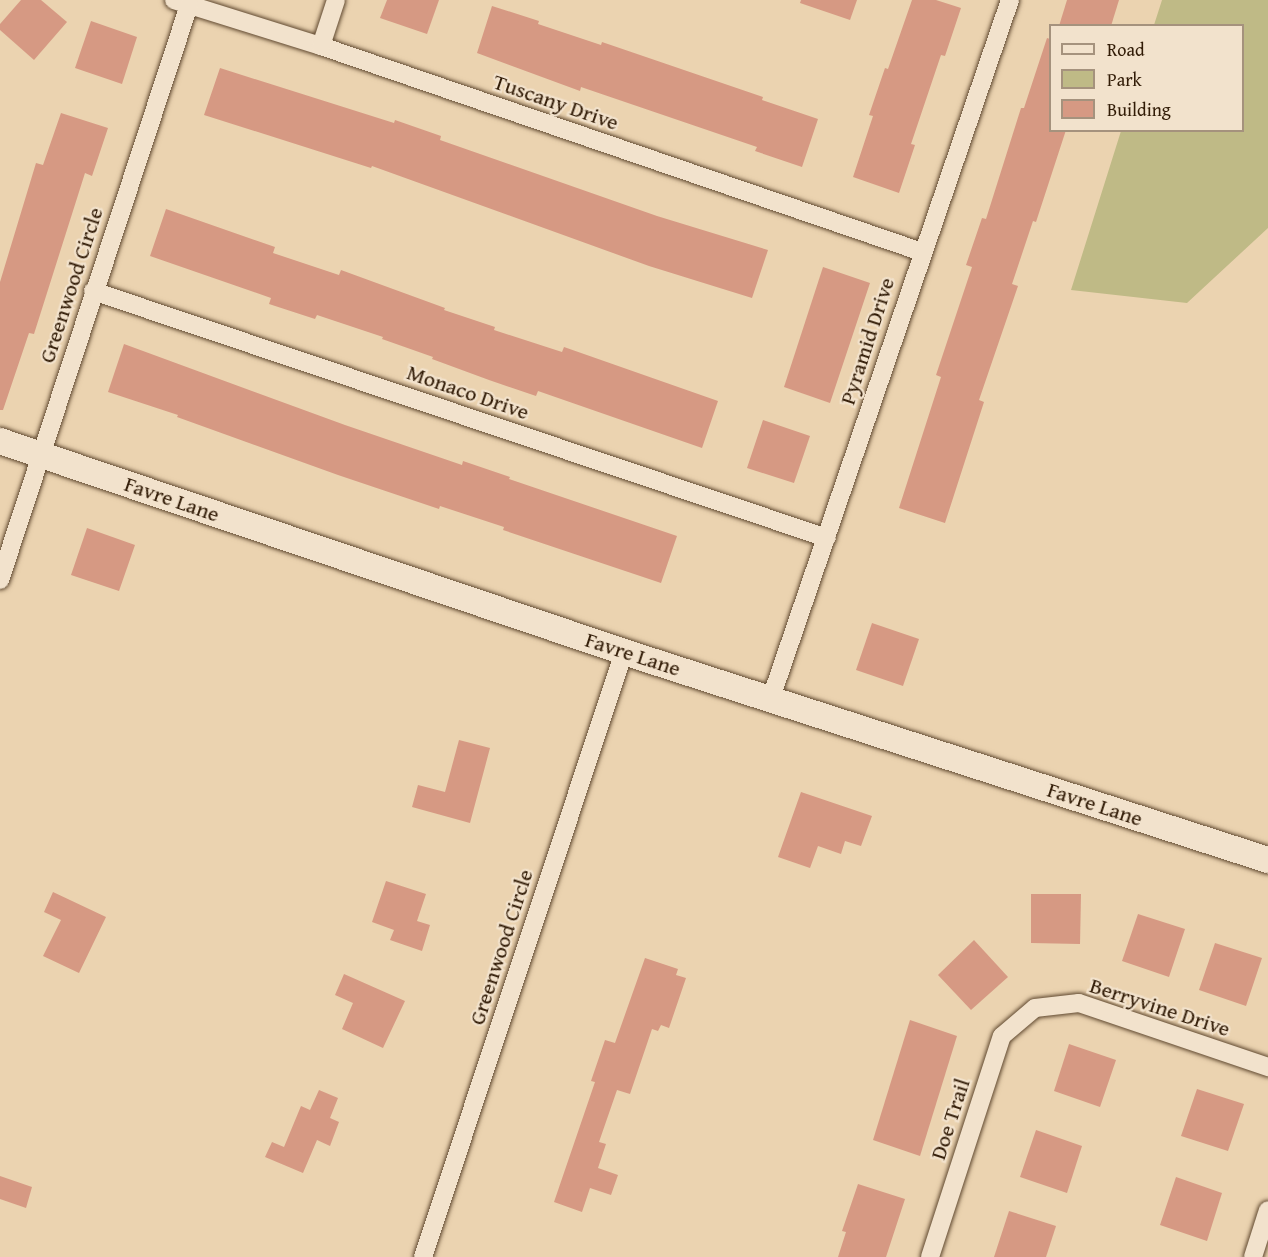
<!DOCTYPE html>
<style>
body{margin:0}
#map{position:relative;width:1268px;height:1257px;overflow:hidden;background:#ebd3b0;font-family:"Gentium Book Plus",serif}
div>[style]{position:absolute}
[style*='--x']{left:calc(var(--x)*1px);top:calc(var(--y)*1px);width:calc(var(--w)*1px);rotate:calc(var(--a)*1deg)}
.green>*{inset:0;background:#bfba86}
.building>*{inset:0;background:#d69983}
.roads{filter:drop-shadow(0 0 2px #604930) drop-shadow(0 0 2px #604930)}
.street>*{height:18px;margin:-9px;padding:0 9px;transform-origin:9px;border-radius:9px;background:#f2e2cc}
.secondary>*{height:26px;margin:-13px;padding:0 13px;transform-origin:13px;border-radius:13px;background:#f2e2cc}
span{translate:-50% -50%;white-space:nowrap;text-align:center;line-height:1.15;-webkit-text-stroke:4.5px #f2e2cc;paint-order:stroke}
.street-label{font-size:22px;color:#311b06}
.legend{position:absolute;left:1049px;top:24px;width:195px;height:108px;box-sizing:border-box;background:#f2e2cc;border:2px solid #a5927d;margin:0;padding:8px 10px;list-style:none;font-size:18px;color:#311b06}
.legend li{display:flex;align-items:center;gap:12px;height:30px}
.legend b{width:30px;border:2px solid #a5927d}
</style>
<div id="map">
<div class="green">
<i style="clip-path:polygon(1162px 0,1268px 0,1268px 228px,1187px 303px,1071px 290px,1121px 131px,1242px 130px,1242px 26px,1154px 25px)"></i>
</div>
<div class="building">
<i style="clip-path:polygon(21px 0,41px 0,67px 22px,34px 60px,0 30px,0 24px)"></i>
<i style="clip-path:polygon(387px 0,439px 0,427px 34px,380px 18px)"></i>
<i style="clip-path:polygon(801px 0,857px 0,850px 20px,800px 3px)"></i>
<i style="clip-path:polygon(912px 0,936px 0,961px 8px,945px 56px,941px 55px,911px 144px,915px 145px,899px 193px,853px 177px,873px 116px,869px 115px,885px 68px,888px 69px)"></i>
<i style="clip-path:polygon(1067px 0,1119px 0,1111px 26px,1059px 26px)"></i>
<i style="clip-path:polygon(492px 6px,539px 21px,538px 24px,601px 45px,602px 42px,763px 97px,762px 100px,818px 119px,802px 167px,755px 151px,757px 147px,581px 87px,580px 91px,477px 53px)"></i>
<i style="clip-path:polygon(91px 21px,137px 37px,122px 84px,75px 68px)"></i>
<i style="clip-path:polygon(1047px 38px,1050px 39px,1050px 130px,1066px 130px,1036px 222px,1033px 221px,1012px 284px,1018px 286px,979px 400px,984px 402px,945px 523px,899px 508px,941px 377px,936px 375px,972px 267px,966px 265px,982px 218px,986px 219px,1021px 108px,1024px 108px)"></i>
<i style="clip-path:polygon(220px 68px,394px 123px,395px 120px,441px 136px,440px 140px,657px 216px,768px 250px,752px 298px,649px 266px,372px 166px,371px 168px,204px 115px)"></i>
<i style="clip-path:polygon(61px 113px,108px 128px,92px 176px,85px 173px,34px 334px,29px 333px,3px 410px,0 410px,0 282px,36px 163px,43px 165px)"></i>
<i style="clip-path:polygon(166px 209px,275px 247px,273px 253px,339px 275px,341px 270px,445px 308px,444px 310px,495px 327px,494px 330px,562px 352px,564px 347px,718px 401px,702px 448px,538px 391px,536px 396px,489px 380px,432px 359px,433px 357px,382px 339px,383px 337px,317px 315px,315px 319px,269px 304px,271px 298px,150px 256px)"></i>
<i style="clip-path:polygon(823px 267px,870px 283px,830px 403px,784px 387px)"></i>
<i style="clip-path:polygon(124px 344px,345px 425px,462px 465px,463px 461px,510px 477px,509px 479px,677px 536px,661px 583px,503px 530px,504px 527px,440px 506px,439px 509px,338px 475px,177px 417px,178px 415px,108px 392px)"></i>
<i style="clip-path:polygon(763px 420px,810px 436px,794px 483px,747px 468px)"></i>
<i style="clip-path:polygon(87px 528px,135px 545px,119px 591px,71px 575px)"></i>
<i style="clip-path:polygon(872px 623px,919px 639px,903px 686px,856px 670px)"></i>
<i style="clip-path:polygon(459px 740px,490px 748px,470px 823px,412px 807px,418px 785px,445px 792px)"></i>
<i style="clip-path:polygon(801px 792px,872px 816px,861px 846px,845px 841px,841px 854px,818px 846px,810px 868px,778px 857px)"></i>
<i style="clip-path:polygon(386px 881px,426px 894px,417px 921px,430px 925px,422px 951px,390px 940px,394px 930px,372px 922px)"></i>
<i style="clip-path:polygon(53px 892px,106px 917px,79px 973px,43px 956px,61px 920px,44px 912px)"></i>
<i style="clip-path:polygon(1031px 894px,1081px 894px,1080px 944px,1031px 943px)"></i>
<i style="clip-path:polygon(1138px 914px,1185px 929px,1169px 977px,1122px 961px)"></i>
<i style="clip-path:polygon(974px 940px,1008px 977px,971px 1010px,938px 975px)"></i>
<i style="clip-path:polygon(1215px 943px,1262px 958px,1246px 1006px,1199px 990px)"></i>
<i style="clip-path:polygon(645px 958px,678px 969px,676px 975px,686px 978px,669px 1028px,661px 1025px,658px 1031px,652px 1029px,630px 1094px,617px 1090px,599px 1142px,606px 1144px,598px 1168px,618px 1175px,611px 1195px,590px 1188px,582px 1212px,554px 1202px,595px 1082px,591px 1081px,605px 1040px,615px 1043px)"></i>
<i style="clip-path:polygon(344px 974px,405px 1001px,383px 1048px,342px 1029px,353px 1003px,335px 995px)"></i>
<i style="clip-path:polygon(910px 1020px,957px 1036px,920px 1156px,873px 1140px)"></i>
<i style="clip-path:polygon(1069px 1044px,1116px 1060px,1100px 1107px,1054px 1091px)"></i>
<i style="clip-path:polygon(1197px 1089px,1244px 1104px,1228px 1151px,1181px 1136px)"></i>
<i style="clip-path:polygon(319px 1090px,338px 1098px,330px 1118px,339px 1122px,330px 1146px,317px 1140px,303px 1173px,265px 1157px,272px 1142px,284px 1147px,301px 1106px,310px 1110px)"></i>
<i style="clip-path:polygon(1036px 1130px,1082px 1146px,1067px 1193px,1020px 1177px)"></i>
<i style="clip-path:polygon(0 1176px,32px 1187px,26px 1208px,0 1199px)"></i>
<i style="clip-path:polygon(1176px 1177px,1222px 1193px,1207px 1241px,1160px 1225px)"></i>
<i style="clip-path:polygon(858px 1184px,905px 1199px,886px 1257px,838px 1257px,846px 1232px,842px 1231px)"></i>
<i style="clip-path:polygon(1009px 1211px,1056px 1226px,1046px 1257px,994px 1257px)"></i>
</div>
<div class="roads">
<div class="street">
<i style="--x:174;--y:0;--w:154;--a:17.4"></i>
<i style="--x:321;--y:46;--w:635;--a:18.92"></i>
<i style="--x:321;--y:46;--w:48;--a:-71.9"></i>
<i style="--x:93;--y:291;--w:774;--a:18.6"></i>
<i style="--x:0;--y:580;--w:605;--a:-71.8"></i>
<i style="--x:771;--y:698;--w:738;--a:-71.1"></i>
<i style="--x:423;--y:1257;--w:638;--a:-71.62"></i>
<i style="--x:930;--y:1257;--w:232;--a:-72"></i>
<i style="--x:1002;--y:1036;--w:43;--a:-40.3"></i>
<i style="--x:1035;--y:1008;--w:44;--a:-6.5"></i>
<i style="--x:1079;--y:1003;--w:200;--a:18.7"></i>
<i style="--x:1253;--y:1257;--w:49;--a:-72.3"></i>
</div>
<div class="secondary">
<i style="--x:0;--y:441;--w:659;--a:18.68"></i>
<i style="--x:624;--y:652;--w:677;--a:17.9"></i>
</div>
</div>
<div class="street-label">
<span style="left:556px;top:102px;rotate:19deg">Tuscany Drive</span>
<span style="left:71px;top:285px;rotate:-72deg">Greenwood Circle</span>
<span style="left:867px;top:341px;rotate:-72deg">Pyramid Drive</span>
<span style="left:468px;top:392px;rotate:19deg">Monaco Drive</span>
<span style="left:172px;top:499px;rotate:19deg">Favre Lane</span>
<span style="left:633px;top:654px;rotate:18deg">Favre Lane</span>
<span style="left:1095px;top:804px;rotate:18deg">Favre Lane</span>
<span style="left:501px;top:947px;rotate:-72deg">Greenwood Circle</span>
<span style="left:1160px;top:1007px;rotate:18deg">Berryvine Drive</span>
<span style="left:950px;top:1119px;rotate:-72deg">Doe Trail</span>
</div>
<ul class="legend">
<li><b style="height:8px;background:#f2e2cc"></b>Road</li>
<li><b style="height:16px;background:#bfba86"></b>Park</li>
<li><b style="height:16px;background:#d69983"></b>Building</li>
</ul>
</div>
